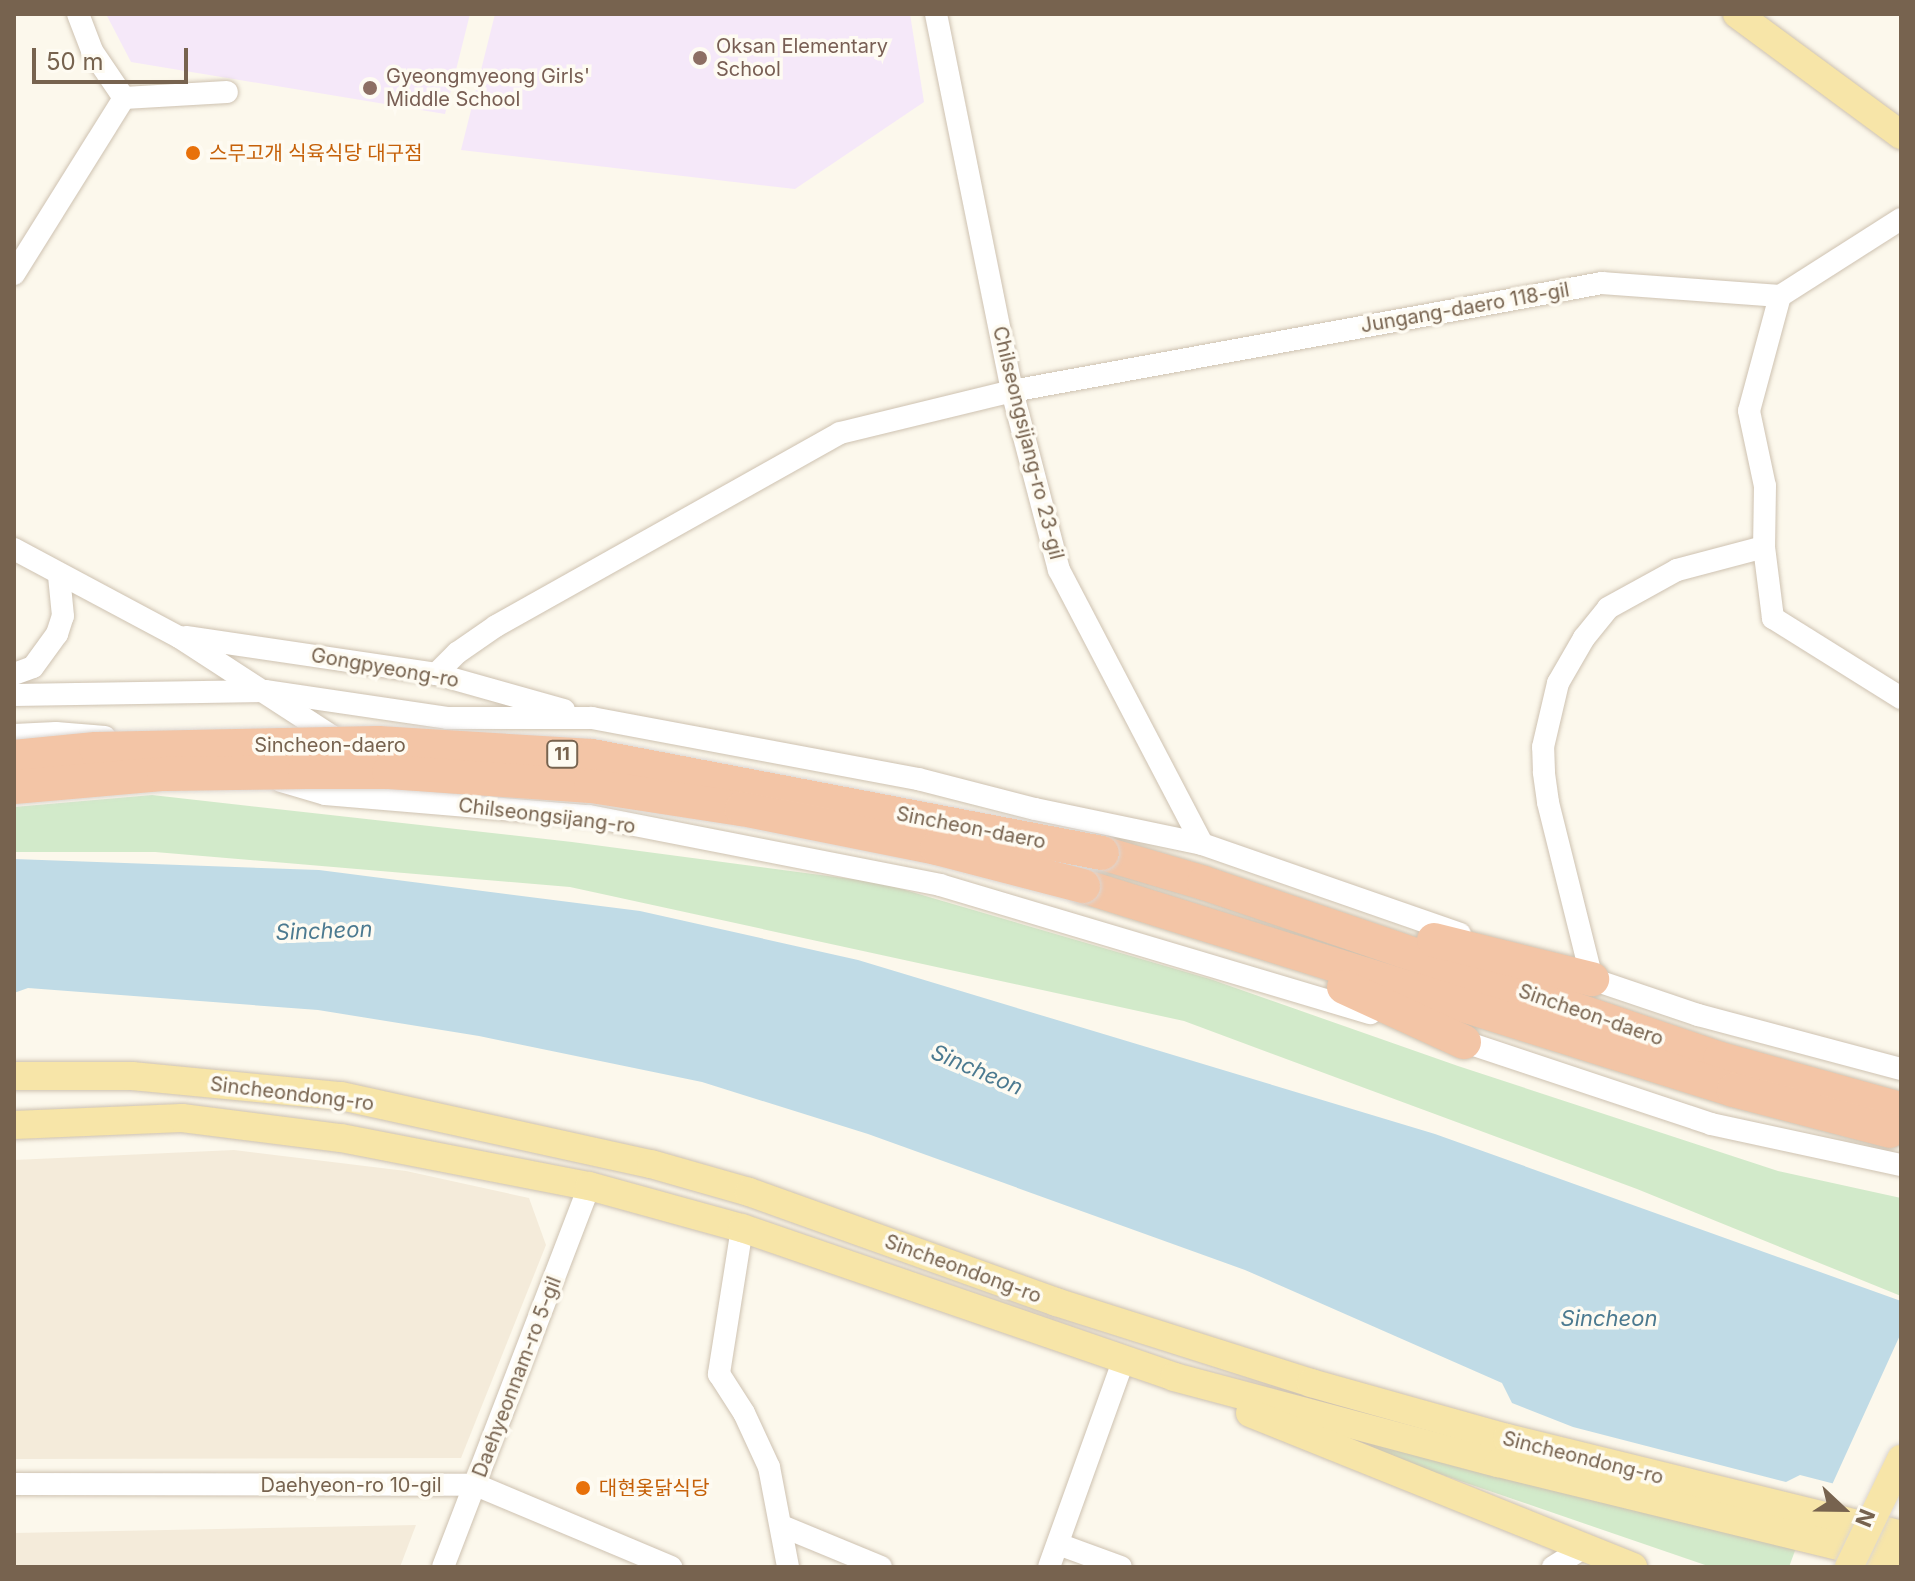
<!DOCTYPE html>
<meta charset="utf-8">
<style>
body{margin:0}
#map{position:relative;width:1915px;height:1581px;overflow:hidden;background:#fcf8ec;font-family:Inter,"Noto Sans KR",sans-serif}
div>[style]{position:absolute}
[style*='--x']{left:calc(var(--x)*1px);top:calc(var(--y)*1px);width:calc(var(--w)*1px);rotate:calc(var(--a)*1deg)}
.residential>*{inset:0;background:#f4ebda}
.education>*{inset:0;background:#f5e8f9}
.green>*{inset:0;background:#d2eaca}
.water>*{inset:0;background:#c0dbe6}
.pier>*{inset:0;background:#fcf8ec}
.roads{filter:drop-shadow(0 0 2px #cec2b1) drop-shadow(0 0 2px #cec2b1)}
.minor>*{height:22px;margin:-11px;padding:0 11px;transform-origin:11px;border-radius:11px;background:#fff}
.major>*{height:28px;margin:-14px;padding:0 14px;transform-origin:14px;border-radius:14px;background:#f7e5a8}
.highway>*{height:34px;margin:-17px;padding:0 17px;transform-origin:17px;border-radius:17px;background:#f3c5a6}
.bridges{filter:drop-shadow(0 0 2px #dcd6d1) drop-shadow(0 0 2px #dcd6d1)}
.major-bridge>*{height:28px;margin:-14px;padding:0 14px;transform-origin:14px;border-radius:14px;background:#f7e5a8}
.highway-bridge>*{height:34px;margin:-17px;padding:0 17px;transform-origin:17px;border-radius:17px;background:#f3c5a6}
.dots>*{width:22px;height:22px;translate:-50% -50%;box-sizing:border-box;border:4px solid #fefbf2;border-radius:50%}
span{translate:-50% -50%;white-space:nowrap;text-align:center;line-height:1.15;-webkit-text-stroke:7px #fefbf2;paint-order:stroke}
.shield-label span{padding:2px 6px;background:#fefbf2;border:2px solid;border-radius:6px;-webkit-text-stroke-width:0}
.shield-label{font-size:18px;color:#77634f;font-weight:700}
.education-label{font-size:20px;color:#785e54}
.left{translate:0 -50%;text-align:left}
.food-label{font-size:20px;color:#c56008}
.street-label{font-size:20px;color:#77634f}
.water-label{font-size:22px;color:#4c7a90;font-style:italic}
.frame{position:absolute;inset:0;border:16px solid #77634f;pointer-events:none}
.north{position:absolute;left:1803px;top:1469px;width:80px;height:80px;-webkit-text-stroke:6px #fefbf2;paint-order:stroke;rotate:112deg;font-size:22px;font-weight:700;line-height:32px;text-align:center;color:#77634f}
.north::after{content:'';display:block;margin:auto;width:28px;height:36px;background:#77634f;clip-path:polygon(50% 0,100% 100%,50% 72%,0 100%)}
.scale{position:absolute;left:32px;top:48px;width:156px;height:36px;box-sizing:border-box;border:4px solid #77634f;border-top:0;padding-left:10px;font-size:24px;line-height:28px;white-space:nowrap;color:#77634f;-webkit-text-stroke:6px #fefbf2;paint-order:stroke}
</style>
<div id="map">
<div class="residential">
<i style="clip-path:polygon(234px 1150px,406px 1171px,529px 1198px,546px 1245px,461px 1458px,14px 1459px,14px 1160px)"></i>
<i style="clip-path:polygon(416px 1525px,400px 1567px,14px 1567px,14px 1533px)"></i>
</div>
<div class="education">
<i style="clip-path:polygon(106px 14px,470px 14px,445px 114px,131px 62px)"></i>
<i style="clip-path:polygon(495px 14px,910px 14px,924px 102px,795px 189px,461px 150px)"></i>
</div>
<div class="green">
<i style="clip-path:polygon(152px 795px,572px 842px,881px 883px,1210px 979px,1458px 1066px,1778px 1171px,1901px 1198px,1901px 1296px,1637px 1189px,1184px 1021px,570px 887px,155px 852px,14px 852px,14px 807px)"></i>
<i style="clip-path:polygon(1297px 1418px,1796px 1548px,1789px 1567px,1711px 1567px,1300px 1426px)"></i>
</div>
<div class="water">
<i style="clip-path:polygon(14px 859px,319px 870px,640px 911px,858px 960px,1435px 1134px,1901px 1301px,1901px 1501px,1800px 1475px,1786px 1482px,1573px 1427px,1512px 1403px,1502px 1383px,1245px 1270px,868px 1134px,702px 1082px,479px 1036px,318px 1010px,28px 988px,14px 993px)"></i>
</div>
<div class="pier">
<i style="clip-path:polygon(1901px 1333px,1901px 1505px,1831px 1487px)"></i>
</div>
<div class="roads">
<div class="minor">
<i style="--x:78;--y:14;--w:40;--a:69"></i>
<i style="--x:92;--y:51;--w:57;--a:55.8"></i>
<i style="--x:124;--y:98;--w:103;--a:-3.3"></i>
<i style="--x:936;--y:14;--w:385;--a:78.6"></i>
<i style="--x:1012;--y:391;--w:185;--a:75.3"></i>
<i style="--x:1059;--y:570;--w:309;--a:62.4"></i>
<i style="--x:14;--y:274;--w:208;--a:-58"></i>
<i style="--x:1780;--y:296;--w:119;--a:105.1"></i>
<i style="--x:1749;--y:411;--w:77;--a:78"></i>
<i style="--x:1765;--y:486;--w:61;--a:90.9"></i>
<i style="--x:1764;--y:547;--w:72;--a:82.8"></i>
<i style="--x:1773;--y:618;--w:151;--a:32"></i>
<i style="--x:14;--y:549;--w:187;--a:28.1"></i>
<i style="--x:179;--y:637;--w:197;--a:33"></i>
<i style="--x:186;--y:637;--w:253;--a:8.4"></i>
<i style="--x:436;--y:674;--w:133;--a:15.7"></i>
<i style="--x:14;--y:674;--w:20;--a:-20"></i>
<i style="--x:33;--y:667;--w:41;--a:-54"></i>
<i style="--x:57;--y:634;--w:19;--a:-72"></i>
<i style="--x:63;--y:616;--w:40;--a:-95.7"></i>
<i style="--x:436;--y:674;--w:30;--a:-45"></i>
<i style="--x:457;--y:653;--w:47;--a:-34.7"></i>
<i style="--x:496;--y:626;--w:394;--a:-29.3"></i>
<i style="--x:840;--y:433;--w:177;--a:-13.7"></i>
<i style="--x:1012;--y:391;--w:600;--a:-10.37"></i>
<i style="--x:1602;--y:283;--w:178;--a:4.2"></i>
<i style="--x:1780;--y:296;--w:143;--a:-32.5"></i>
<i style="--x:14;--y:695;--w:251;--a:-0.9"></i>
<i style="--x:265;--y:691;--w:184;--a:8.4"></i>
<i style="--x:447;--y:718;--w:145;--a:0"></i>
<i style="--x:592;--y:718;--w:332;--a:10.6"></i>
<i style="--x:918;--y:779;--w:121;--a:14.4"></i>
<i style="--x:1035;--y:809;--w:171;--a:11.8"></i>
<i style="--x:1202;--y:844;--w:273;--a:19.2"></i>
<i style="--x:14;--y:735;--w:42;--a:-2.7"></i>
<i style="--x:56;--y:733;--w:49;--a:4.7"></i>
<i style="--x:281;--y:781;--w:46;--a:16.5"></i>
<i style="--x:325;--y:794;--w:265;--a:4.8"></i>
<i style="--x:589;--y:816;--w:358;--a:11.1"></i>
<i style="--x:940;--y:885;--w:449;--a:16.6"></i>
<i style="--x:1580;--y:975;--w:125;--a:18.7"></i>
<i style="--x:1698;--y:1015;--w:210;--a:14.9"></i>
<i style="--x:1592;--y:979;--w:182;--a:-104"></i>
<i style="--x:1548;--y:802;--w:30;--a:-98"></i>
<i style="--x:1544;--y:772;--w:25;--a:-92"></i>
<i style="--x:1543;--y:747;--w:66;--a:-76.8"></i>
<i style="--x:1558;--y:683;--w:52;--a:-60"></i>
<i style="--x:1584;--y:638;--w:38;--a:-51"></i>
<i style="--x:1608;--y:608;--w:79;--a:-28.8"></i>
<i style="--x:1677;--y:570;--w:90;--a:-14.8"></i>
<i style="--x:1453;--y:1038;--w:272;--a:18.4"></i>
<i style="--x:1711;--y:1124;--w:194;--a:12.2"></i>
<i style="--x:742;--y:1228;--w:148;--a:99"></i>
<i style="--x:719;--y:1374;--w:46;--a:57.3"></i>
<i style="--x:744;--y:1413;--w:60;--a:65.2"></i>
<i style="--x:769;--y:1467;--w:102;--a:79.2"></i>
<i style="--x:14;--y:1484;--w:462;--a:0.1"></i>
<i style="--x:476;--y:1485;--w:212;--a:22.8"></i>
<i style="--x:782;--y:1526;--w:107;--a:22.5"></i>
<i style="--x:1058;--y:1544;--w:67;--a:20.1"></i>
<i style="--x:443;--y:1567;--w:408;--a:-69"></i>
<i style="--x:1049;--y:1567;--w:218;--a:-70.2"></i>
<i style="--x:1553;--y:1567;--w:38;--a:-32"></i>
</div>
<div class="major">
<i style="--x:1737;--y:14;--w:204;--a:36.4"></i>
<i style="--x:14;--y:1076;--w:118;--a:0"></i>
<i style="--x:132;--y:1076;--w:210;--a:5.5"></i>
<i style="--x:341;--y:1096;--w:317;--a:12.4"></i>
<i style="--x:651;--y:1164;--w:102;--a:15.9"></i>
<i style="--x:749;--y:1192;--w:326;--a:19.7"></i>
<i style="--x:1056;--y:1302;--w:268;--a:17.6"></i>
<i style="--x:1311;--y:1383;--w:204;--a:15.7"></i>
<i style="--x:1507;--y:1438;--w:406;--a:13.8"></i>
<i style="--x:14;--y:1125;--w:168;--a:-2.4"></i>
<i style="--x:182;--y:1118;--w:160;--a:7.2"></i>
<i style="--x:341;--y:1138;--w:253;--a:11"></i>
<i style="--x:589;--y:1186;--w:159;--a:15.4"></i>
<i style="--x:742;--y:1228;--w:457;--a:19"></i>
<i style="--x:1174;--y:1377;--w:335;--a:14.9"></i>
<i style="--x:1498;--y:1463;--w:415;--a:13.7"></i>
<i style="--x:1250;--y:1413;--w:413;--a:21.9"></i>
</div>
<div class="highway">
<i style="--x:1102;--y:853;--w:106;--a:16.4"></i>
<i style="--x:1204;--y:883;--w:545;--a:18.83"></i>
<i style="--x:1720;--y:1059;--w:180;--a:15.5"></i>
<i style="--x:1083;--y:886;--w:682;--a:17.4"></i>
<i style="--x:1734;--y:1090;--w:161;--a:14.7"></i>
<i style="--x:1434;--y:940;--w:163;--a:13.9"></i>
<i style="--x:1344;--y:987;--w:132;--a:24.6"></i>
</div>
</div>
<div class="bridges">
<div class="major-bridge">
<i style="--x:1849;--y:1567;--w:120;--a:-64.3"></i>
</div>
<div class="highway-bridge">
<i style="--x:14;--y:757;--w:82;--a:-5.6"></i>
<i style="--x:96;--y:749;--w:282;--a:-1.2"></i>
<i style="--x:378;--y:743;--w:214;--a:3.5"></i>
<i style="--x:592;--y:756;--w:519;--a:10.77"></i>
<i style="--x:14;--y:787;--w:151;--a:-5"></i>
<i style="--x:164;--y:774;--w:141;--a:-0.8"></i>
<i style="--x:305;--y:772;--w:84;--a:0"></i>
<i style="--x:389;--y:772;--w:202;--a:4"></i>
<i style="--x:591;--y:786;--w:153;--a:8.7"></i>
<i style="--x:742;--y:809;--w:199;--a:11.3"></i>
<i style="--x:937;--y:848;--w:151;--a:14.6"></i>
</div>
</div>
<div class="dots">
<i style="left:700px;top:58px;background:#8d6e63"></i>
<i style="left:370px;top:88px;background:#8d6e63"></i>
<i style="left:193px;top:153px;background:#e8710a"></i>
<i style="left:583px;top:1488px;background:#e8710a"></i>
</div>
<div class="shield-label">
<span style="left:562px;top:754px">11</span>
</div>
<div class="education-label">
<span class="left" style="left:716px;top:58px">Oksan Elementary<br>School</span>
<span class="left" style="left:386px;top:88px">Gyeongmyeong Girls'<br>Middle School</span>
</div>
<div class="food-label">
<span class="left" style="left:209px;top:153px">스무고개 식육식당 대구점</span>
<span class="left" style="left:599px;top:1488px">대현옻닭식당</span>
</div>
<div class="street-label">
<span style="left:1465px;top:308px;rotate:-10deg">Jungang-daero 118-gil</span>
<span style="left:1028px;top:443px;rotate:76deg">Chilseongsijang-ro 23-gil</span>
<span style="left:385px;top:668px;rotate:10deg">Gongpyeong-ro</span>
<span style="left:330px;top:745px">Sincheon-daero</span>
<span style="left:547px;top:816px;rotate:7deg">Chilseongsijang-ro</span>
<span style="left:971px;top:828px;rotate:11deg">Sincheon-daero</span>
<span style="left:1591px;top:1015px;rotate:19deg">Sincheon-daero</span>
<span style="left:292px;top:1094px;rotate:7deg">Sincheondong-ro</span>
<span style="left:963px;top:1269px;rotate:20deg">Sincheondong-ro</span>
<span style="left:517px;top:1377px;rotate:-69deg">Daehyeonnam-ro 5-gil</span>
<span style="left:1583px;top:1458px;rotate:14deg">Sincheondong-ro</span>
<span style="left:351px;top:1485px">Daehyeon-ro 10-gil</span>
</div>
<div class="water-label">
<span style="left:324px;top:931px;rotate:-2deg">Sincheon</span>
<span style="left:977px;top:1070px;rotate:23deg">Sincheon</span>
<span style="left:1609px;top:1319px">Sincheon</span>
</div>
<div class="frame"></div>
<div class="north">N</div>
<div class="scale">50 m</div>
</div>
